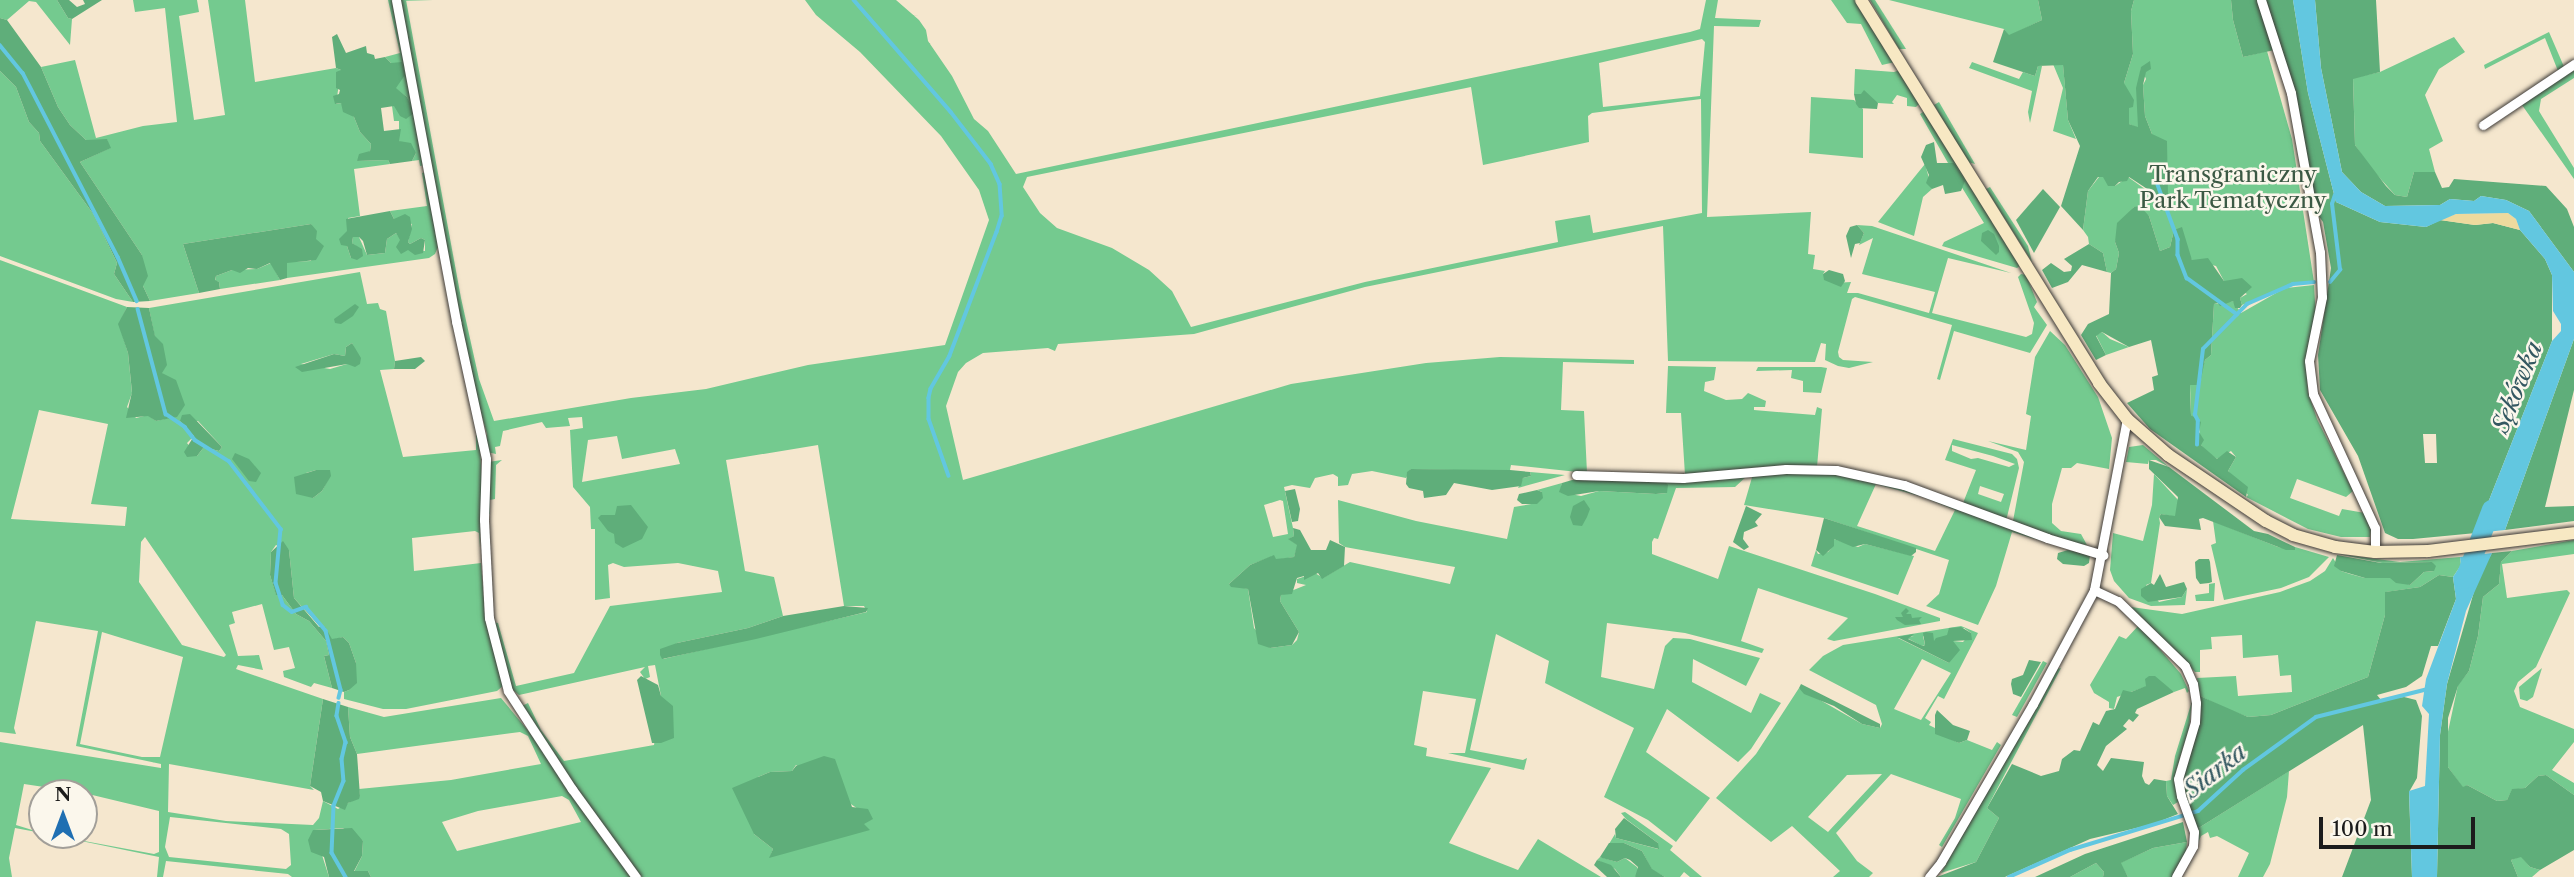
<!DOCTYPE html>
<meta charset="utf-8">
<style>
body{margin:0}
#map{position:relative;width:2574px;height:877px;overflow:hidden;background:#f5e7ce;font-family:"Libre Caslon Text",serif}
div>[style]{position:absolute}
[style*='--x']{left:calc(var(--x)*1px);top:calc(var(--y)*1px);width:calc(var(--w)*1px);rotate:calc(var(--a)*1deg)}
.green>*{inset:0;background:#74ca8f}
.forest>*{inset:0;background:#5fae7a}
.sand>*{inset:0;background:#eeda9e}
.water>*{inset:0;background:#62c7e0}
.stream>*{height:3.5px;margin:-1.75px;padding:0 1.75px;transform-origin:1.75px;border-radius:1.75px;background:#62c7e0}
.river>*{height:19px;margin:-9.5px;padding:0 9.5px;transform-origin:9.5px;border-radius:9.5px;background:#62c7e0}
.roads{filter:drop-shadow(0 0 2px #3d3a37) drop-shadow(0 0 2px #3d3a37)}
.street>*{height:9px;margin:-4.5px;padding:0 4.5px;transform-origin:4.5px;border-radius:4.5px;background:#fff}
.secondary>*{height:12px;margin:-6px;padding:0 6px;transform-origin:6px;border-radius:6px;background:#f7e8c3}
span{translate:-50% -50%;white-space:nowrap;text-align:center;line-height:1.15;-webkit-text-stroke:5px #fbf7ec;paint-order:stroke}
.park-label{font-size:23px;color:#3b5944}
.water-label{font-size:24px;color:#345861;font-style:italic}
.north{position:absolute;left:28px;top:779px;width:70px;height:70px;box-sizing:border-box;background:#fbf7ec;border:2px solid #a29f99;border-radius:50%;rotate:0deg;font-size:19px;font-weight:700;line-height:28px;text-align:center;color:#1c1c1c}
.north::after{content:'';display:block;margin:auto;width:24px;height:32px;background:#1f6fb2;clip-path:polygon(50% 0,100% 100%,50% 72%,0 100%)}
.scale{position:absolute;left:2319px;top:817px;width:156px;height:32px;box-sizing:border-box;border:4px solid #1c1c1c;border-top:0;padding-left:9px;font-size:21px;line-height:24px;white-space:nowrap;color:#1c1c1c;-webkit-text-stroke:5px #fbf7ec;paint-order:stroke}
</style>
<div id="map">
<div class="green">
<i style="clip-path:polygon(0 0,57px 0,68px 18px,72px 19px,70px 45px,36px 2px,29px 1px,7px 20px,0 18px)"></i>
<i style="clip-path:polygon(133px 0,197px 0,199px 12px,179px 16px,194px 120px,225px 115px,208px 0,245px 0,255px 82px,336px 68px,341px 70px,336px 104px,341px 103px,354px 117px,360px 132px,371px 144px,370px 151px,357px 161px,388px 160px,390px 164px,354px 169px,360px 216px,348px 218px,347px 246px,351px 258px,356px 246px,352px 243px,353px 237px,359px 237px,367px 255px,385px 253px,387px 239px,396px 233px,408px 249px,425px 251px,425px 240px,421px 238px,410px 244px,408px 242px,412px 224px,394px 219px,390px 211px,427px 206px,422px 173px,426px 172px,438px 247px,435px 254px,429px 258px,287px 278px,286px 262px,311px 261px,316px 239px,311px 224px,183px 244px,199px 293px,150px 301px,143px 286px,142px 255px,80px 162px,110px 148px,107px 140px,86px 140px,70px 125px,58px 107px,41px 67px,75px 60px,96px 138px,143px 126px,177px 122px,165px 8px,135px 12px)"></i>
<i style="clip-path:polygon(388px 0,392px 0,425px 165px,420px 166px,419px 160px,412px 161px,416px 153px,399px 141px,399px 121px,394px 121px,392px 106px,409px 106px,407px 97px,395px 88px,391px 63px,385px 57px,400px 53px)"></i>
<i style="clip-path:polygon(evenodd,399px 0,406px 0,461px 298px,479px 379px,494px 421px,631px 398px,706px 389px,808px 365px,945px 345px,989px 220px,979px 190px,941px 136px,860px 52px,816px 15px,805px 0,896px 0,919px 20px,926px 30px,928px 41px,952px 76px,974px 119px,988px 131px,1016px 174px,1690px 32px,1700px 29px,1706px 0,1718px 0,1715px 18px,1761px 20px,1759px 27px,1714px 26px,1707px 217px,1811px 212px,1808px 254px,1815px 255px,1813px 269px,1825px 271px,1823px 274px,1834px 283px,1851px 282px,1847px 293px,1858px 293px,1929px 313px,1935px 292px,1862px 274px,1873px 238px,1859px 245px,1864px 233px,1857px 225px,1872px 226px,2011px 273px,1948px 258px,1932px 313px,2026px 337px,2032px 334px,2034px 323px,2018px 277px,2021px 274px,2026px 275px,2037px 302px,2034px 307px,2047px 325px,2030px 353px,1954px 331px,1940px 380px,1937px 379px,1952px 325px,1855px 297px,1852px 299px,1838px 352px,1839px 357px,1843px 360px,1873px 362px,1849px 368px,1838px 366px,1825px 360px,1826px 344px,1821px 343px,1815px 362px,1668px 361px,1663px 226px,1365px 287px,1194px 334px,1058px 344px,1055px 351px,1048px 348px,983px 353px,966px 363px,958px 372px,946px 406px,963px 480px,1291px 384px,1426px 363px,1500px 357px,1634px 360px,1634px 364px,1563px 362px,1561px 410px,1584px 411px,1587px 473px,1511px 465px,1510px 470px,1498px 471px,1411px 469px,1406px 478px,1372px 471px,1352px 474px,1348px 485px,1338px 486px,1338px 477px,1333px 474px,1315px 478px,1310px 488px,1292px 485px,1284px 487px,1293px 528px,1294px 536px,1289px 539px,1298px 545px,1294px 557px,1276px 560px,1273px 556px,1250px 565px,1229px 584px,1248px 589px,1254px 628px,1270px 648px,1292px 645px,1297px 640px,1299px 632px,1280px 601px,1281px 595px,1306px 585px,1297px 583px,1297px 579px,1315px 573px,1323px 578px,1350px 562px,1450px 584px,1455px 567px,1345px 547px,1339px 543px,1338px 500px,1416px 521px,1507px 539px,1514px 507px,1537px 503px,1542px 492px,1537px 490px,1562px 483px,1560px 492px,1581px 496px,1599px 491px,1656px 494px,1667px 493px,1664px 480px,1748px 475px,1735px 487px,1676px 488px,1658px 539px,1654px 538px,1652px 542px,1652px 554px,1718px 579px,1729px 546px,1875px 594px,1940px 618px,1940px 621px,1834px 641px,1827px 639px,1848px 618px,1758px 588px,1741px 641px,1764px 649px,1762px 653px,1685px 633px,1607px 623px,1601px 677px,1654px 689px,1665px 646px,1673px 638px,1690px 639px,1760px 658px,1746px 686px,1693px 659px,1692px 682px,1751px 713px,1760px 693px,1781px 703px,1751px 749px,1738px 762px,1667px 709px,1646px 752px,1710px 798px,1676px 842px,1648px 820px,1604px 797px,1634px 728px,1545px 683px,1549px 661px,1496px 634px,1470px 750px,1523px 760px,1527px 758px,1524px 770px,1448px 753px,1465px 753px,1476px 699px,1423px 691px,1414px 745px,1427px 748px,1426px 756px,1491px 768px,1449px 843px,1518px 870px,1538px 839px,1601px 877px,639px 877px,520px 707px,528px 703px,541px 730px,564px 761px,654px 745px,661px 696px,655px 665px,648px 666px,650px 677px,645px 679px,640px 672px,645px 667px,519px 695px,512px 689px,493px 622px,498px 623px,516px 686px,574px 673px,610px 606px,722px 592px,718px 571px,678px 563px,624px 567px,613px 563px,608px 565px,610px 598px,595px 600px,595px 529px,591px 529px,590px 507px,573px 487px,570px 430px,583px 428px,582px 417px,568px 418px,570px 426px,546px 428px,542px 422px,503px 431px,500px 446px,495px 447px,496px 454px,487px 452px,487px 434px,472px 381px,399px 0,1702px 39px,1705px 42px,1700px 96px,1603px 107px,1599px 63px,1702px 39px,399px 0,1471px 87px,1483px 165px,1589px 142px,1588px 116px,1592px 113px,1701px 99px,1702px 213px,1593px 233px,1590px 215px,1555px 221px,1558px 242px,1365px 282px,1191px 327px,1172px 291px,1149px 270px,1112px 248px,1057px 228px,1040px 213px,1023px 187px,1027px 177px,1471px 87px,399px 0,617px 436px,622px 459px,675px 449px,680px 464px,582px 482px,588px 440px,617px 436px,399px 0,818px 445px,844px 606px,864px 606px,867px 612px,663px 659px,677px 643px,748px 628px,783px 616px,774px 577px,745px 571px,726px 460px,818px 445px,399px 0,1280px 500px,1283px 501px,1288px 534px,1273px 537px,1264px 505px,1280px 500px,399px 0,796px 765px,872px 819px,770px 857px,773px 849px,754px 834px,758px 777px,770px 772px,792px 771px,796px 765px)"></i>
<i style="clip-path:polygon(1831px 0,1856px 0,1895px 62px,1882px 65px,1861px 24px,1847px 23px)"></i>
<i style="clip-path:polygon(1870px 0,1875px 0,1906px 49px,1899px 49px)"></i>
<i style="clip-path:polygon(1889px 0,2038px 0,2042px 20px,2009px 36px,2004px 29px)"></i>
<i style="clip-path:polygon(2134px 0,2231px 0,2233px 20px,2243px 57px,2267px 51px,2292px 139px,2314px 282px,2293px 283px,2242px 305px,2240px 298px,2247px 294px,2224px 281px,2216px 266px,2192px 260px,2174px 230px,2170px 247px,2160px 251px,2149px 216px,2134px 207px,2125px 218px,2115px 242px,2119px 253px,2116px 269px,2111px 273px,2107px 272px,2103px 253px,2089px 244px,2088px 237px,2083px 230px,2088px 191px,2099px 177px,2104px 177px,2115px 186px,2128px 177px,2159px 199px,2152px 134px,2145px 116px,2143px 85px,2146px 79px,2141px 67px,2138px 128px,2129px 124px,2124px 83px,2133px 54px,2131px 11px)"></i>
<i style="clip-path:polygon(2549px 32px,2565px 69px,2514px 102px,2558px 71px,2545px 38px,2485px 69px,2484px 65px)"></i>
<i style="clip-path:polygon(2454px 37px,2465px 52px,2439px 69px,2425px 95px,2443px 141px,2429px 149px,2435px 172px,2414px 172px,2407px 197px,2395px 195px,2370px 167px,2355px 145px,2353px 78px,2380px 72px)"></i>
<i style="clip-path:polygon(1972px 62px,2019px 79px,2023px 72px,2035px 76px,2038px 66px,2042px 66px,2030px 123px,2028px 112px,2032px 91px,1969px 68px)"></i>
<i style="clip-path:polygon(2053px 64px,2063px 64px,2068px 120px,2076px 139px,2053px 131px,2063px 88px)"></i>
<i style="clip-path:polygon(2574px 68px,2574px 78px,2541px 99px,2539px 111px,2574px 168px,2574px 179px,2522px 105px,2523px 101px)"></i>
<i style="clip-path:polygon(1855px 69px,1894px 72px,1900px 70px,1920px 103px,1916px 107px,1907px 106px,1907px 98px,1897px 95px,1892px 102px,1894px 104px,1878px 103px,1854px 94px)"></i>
<i style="clip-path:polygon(0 71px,16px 87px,29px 122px,39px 133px,40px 141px,94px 215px,117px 263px,114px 274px,133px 302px,116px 299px,0 256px)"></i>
<i style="clip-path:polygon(1811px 97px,1854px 100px,1863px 109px,1863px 158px,1809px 153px)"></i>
<i style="clip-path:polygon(1939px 102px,1975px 164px,1968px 162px,1934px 105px)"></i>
<i style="clip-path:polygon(1923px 112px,1927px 114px,2020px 266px,2017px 268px,1942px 246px,1944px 242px,1984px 223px,1961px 186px,1954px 163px,1948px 163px,1920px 114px)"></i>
<i style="clip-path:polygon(1925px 164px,1932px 189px,1923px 197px,1914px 236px,1878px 222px)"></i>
<i style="clip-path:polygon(1990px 187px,2028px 246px,2032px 262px,1986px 189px)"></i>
<i style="clip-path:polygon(evenodd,0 260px,127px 307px,119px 324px,128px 353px,132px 393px,127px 407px,136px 418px,148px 415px,156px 421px,177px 416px,162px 373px,149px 308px,360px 272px,367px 304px,378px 303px,380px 309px,386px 311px,395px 361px,394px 369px,380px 370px,403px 457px,476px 450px,476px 435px,479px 435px,482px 480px,480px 548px,479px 533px,475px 531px,412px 538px,414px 571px,481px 563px,485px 614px,504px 685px,497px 691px,406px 709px,383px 709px,344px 699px,344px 692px,349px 690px,356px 663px,349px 643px,343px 637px,332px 640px,294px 598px,289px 550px,276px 545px,271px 552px,270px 575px,276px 594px,282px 595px,296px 614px,309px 621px,326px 641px,329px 655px,324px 656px,332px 688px,314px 683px,311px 687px,284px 677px,283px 671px,295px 668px,289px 647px,274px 650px,262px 604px,232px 612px,235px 623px,229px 625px,238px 656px,259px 655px,263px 670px,238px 665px,236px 669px,323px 699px,310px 786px,314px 790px,169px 764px,168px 812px,226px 821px,313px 825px,319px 818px,323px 801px,338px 809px,360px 796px,359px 789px,451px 780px,541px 764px,528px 736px,520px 732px,357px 754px,350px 737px,348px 707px,384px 717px,501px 698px,530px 733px,632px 877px,371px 877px,368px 871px,354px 872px,362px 856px,363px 841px,343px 828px,314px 830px,329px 877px,292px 877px,288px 874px,166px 861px,163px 877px,157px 877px,159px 857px,52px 835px,154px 854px,159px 852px,159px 811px,84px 793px,24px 784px,16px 825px,42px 833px,15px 828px,9px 858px,12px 877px,0 877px,0 742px,161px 768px,161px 764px,76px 746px,98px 631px,36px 621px,14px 728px,16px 734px,0 732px,0 260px,352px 343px,356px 352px,347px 364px,330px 369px,301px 364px,334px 354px,345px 356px,346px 347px,352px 343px,0 260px,39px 410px,108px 424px,91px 504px,127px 507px,125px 526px,11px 519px,39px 410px,0 260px,180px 421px,198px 421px,222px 447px,219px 451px,204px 447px,197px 456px,187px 443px,194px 436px,180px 421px,0 260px,316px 470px,330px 476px,322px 491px,313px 498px,306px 473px,316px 470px,0 260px,145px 537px,226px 655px,224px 657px,182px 645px,139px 582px,141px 542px,145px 537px,0 260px,102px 632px,183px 657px,160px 757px,142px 757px,80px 744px,102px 632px,0 260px,562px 796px,569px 800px,581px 822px,457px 851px,442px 822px,478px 811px,562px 796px,0 260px,170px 817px,281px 829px,289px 834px,291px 865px,286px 869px,169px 857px,165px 847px,170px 817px)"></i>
<i style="clip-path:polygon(271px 263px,280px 280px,220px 289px,219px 282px,215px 281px,216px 276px,232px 270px,257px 269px)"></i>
<i style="clip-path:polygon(2314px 285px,2316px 318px,2306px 360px,2308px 392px,2317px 419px,2353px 491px,2346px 497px,2297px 479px,2290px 498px,2339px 516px,2342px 509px,2365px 513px,2371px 528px,2370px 537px,2341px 537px,2308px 529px,2246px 497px,2248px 495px,2228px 471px,2236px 457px,2231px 451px,2217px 459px,2207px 452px,2201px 445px,2199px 425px,2191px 415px,2190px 385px,2198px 384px,2205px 360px,2211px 355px,2214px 304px,2233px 301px,2241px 313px,2285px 288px)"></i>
<i style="clip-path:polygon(2050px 331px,2065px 345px,2098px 397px,2112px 438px,2109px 469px,2077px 463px,2071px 468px,2062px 468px,2052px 504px,2052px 523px,2061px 531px,2081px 534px,2087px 545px,2068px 542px,2013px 521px,2024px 462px,2018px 452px,1988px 441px,2026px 450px,2031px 416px,2026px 414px,2035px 357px)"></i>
<i style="clip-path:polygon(2102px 332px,2110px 339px,2129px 347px,2106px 355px,2096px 335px)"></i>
<i style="clip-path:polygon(1668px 366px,1716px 367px,1714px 380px,1705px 382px,1704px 391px,1726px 400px,1742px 399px,1748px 393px,1766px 401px,1765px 407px,1754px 407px,1754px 410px,1815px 415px,1817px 407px,1822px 409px,1817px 467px,1685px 475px,1681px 413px,1666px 413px)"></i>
<i style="clip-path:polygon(1758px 367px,1821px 367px,1827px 368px,1821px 393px,1803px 392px,1803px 381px,1791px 378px,1792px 370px,1756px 371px)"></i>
<i style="clip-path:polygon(evenodd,1953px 439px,2012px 454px,2017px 459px,2019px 468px,2006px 521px,1963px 503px,1976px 470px,1945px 460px,1953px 439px,1952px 445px,1993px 456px,2015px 464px,2009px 467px,1978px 458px,1971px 459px,1952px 451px,1952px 445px,1953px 439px,1980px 486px,2004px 494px,2001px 502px,1978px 494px,1980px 486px)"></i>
<i style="clip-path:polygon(2143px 445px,2169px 467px,2156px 460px,2149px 460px,2148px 464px,2126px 462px,2129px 447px)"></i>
<i style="clip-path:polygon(502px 460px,496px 465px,495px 499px,490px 500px,490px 514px,486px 512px,488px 462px)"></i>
<i style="clip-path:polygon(evenodd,1815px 471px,1877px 480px,2055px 545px,2012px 532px,1996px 586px,1978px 625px,1926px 606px,1939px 594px,1949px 560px,1824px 518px,1744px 505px,1753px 474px,1815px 471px,1876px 484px,1923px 497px,1955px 510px,1935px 551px,1857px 526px,1876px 484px)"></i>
<i style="clip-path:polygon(1530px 472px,1565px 475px,1518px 488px,1523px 478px,1531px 476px)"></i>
<i style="clip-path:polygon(2154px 474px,2179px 501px,2176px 517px,2161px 514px,2159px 517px,2160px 523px,2151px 583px,2146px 585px,2159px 602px,2182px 597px,2187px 589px,2185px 605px,2151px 606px,2129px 598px,2114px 581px,2110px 570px,2113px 533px,2143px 541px,2152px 505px)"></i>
<i style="clip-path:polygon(2213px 521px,2278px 547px,2295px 550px,2295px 547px,2329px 557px,2309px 577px,2281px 588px,2224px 600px,2211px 545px,2216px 543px)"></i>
<i style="clip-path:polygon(1834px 539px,1858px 547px,1865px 544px,1914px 556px,1898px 595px,1811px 566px,1816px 550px,1818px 554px,1828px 552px,1833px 546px)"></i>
<i style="clip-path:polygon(2574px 540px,2574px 554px,2502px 564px,2507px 598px,2567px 590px,2570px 593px,2536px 667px,2518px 682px,2514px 691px,2520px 707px,2574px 729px,2574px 742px,2552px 770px,2574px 783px,2574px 795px,2546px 775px,2538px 776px,2525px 788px,2512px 790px,2507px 800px,2497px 801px,2467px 785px,2463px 788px,2448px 767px,2446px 741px,2458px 685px,2469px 671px,2478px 636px,2483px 597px,2499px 584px,2501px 562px,2512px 551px)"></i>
<i style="clip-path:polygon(2338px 554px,2400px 562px,2460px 557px,2461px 565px,2453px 577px,2439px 575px,2420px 587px,2386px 592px,2385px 615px,2368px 677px,2271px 715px,2248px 717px,2227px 709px,2200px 696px,2197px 678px,2236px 676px,2238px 696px,2292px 692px,2291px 675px,2280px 676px,2278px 655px,2243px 658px,2242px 635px,2211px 637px,2212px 649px,2200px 650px,2200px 672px,2195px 672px,2131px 607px,2182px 614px,2280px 592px,2310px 581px,2325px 571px,2333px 558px,2341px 571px,2350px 574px,2365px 578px,2391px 577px,2410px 585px,2424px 572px,2434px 571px,2432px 562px,2382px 563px)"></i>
<i style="clip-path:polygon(2215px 583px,2214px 601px,2196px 601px,2195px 595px,2209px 593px,2209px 584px)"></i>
<i style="clip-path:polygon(2139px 625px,2181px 674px,2189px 691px,2187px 693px,2185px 688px,2174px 692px,2159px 682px,2117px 697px,2114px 709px,2109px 708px,2109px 702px,2094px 693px,2090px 685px,2119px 636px,2126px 639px)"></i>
<i style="clip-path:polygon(evenodd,1961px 626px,1978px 633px,1944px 699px,1938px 696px,1925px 718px,1931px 722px,1929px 725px,1935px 728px,1935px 732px,1959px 743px,1967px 740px,1992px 750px,1997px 742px,2001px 745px,1942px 847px,1939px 845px,1955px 818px,1961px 799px,1891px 774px,1836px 833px,1857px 861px,1873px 873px,1869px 877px,1833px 877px,1840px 871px,1792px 826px,1771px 842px,1716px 798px,1756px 754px,1799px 688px,1862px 724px,1880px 728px,1882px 724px,1876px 705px,1809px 670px,1823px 656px,1843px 645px,1961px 626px,1964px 628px,1971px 633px,1963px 642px,1953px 641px,1949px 663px,1898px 638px,1914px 636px,1907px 638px,1922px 646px,1925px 645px,1923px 636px,1934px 642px,1964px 628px,1961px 626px,1922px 659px,1951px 673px,1921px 720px,1894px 709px,1922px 659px,1961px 626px,1882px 774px,1828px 832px,1808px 817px,1847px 775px,1882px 774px)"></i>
<i style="clip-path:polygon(2043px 661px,2047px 663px,2017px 717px,2012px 715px)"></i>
<i style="clip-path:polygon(2061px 668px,1987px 808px,1999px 818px,1976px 862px,1941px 873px,2057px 669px)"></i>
<i style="clip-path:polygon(2542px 668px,2533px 697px,2527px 701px,2520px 699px,2519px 687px)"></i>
<i style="clip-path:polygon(2192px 701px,2189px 728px,2176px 771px,2178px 802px,2173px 805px,2167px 796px,2166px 781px,2171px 780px,2175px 756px)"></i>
<i style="clip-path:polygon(2289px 771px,2287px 797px,2270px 864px,2263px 877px,2238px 877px,2249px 853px,2217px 836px,2210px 838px,2208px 832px,2201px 836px,2198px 843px,2197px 829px)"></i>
<i style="clip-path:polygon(1625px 812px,1673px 846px,1670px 850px,1702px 877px,1690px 877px,1684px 872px,1680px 877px,1665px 877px,1652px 870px,1642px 851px,1624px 843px,1609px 844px,1615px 834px,1616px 838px,1658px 849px,1658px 843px,1626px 819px,1621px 813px)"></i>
<i style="clip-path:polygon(2187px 842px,2186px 852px,2172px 877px,2128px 877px,2120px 863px,2153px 848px)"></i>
<i style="clip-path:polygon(2521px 856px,2530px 867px,2540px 870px,2532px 877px,2518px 877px,2511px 860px)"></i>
<i style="clip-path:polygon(1600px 857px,1617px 862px,1625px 858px,1637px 867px,1639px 872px,1635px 877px,1621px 877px,1615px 869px,1597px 860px)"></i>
<i style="clip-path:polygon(2096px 863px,2104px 872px,2103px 877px,2070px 877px)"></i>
</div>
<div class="forest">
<i style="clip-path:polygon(57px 0,69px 0,77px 7px,85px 4px,83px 0,102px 0,72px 19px,68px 18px)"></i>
<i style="clip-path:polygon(2038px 0,2134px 0,2131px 11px,2133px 54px,2124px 83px,2134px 100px,2133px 107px,2129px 108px,2129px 124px,2138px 127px,2136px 88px,2141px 67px,2150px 61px,2151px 69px,2146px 72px,2143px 85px,2145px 116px,2152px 134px,2167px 141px,2168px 197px,2164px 200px,2129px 177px,2127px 181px,2119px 182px,2115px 186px,2108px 186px,2103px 177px,2098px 177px,2088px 191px,2083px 230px,2061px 206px,2080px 146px,2068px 120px,2063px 65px,2038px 66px,2035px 76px,1993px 62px,2004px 29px,2009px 35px,2042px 20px)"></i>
<i style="clip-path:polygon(evenodd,2231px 0,2293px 0,2308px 93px,2336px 202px,2380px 222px,2426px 227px,2440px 220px,2475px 225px,2493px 223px,2520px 230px,2545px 259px,2552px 275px,2552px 341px,2476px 533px,2413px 539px,2398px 539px,2385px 533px,2358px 456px,2320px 390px,2318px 355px,2331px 268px,2323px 222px,2313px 208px,2279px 49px,2243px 57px,2233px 20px,2231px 0,2423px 434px,2436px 434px,2437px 463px,2425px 463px,2423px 434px)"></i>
<i style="clip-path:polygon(2315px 0,2376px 0,2380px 72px,2353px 79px,2355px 145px,2386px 186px,2395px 195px,2407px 197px,2414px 172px,2435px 172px,2442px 188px,2449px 187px,2454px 179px,2546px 186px,2567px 209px,2574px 227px,2574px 272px,2529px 211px,2506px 200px,2481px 196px,2474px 201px,2450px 199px,2440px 205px,2385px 206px,2361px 192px,2342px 172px,2321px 68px)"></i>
<i style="clip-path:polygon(0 18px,7px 20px,41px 67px,58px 107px,70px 125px,86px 140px,107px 139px,111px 148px,80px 162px,142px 255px,148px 276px,143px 286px,150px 301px,133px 302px,114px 274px,117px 263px,94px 215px,40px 141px,39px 133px,29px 122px,16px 87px,0 71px)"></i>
<i style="clip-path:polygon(337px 34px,346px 53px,366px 46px,367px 53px,374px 55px,375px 59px,385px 57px,391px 63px,402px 62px,405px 75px,396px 88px,407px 97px,414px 113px,406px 119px,400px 116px,394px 106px,381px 108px,384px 131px,401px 129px,399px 141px,411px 143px,416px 153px,412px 161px,390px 164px,388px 160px,357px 161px,359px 154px,370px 151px,371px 144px,360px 132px,354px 117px,343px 112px,341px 103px,335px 104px,333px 96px,339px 94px,340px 90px,336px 88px,336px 72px,341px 70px,336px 68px,332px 37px)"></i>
<i style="clip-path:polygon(1864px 90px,1878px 103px,1877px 109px,1859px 108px,1856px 104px,1854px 94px,1861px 94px)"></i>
<i style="clip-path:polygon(1934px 142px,1937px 163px,1954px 163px,1965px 181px,1961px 191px,1945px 194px,1943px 185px,1932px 189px,1926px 183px,1929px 175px,1921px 157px,1926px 145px)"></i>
<i style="clip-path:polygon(2043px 189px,2060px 207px,2034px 253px,2016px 220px)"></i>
<i style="clip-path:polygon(2140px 206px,2149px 216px,2160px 251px,2170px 247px,2174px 230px,2182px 227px,2192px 260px,2208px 258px,2224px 281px,2242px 278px,2252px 287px,2240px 298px,2242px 305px,2240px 308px,2235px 308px,2233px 301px,2220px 306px,2218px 303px,2214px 304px,2211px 355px,2205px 360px,2201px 379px,2198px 385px,2190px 385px,2190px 393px,2191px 415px,2201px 422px,2199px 432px,2204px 440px,2201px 445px,2217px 459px,2227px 451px,2236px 457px,2228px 471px,2248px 487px,2246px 497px,2150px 429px,2127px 403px,2154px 390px,2152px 377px,2158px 375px,2151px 340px,2129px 347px,2102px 332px,2096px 336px,2106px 355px,2096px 360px,2081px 335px,2088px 324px,2109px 314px,2111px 273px,2116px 269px,2119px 253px,2115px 242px,2117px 223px,2134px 207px)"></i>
<i style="clip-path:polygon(390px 211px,394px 219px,405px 214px,410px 217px,412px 229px,408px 242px,410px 244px,421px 238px,425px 240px,423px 253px,415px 255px,408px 250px,401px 254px,396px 247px,400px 240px,396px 233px,387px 239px,385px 253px,367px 255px,363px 241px,359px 237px,353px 237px,352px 243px,362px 249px,363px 256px,357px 260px,351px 258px,347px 246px,341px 245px,339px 239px,347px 231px,346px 219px)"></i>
<i style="clip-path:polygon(311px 224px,317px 231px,316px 239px,324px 246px,316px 260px,287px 263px,287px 278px,280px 280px,270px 263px,257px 269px,248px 268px,240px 273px,232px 270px,216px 276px,215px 280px,219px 282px,220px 289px,199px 293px,183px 244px)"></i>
<i style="clip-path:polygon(1857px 225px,1864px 233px,1860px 243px,1855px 244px,1851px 258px,1846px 236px,1850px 227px)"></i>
<i style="clip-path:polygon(1988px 230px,1994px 234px,1999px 246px,1999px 252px,1996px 255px,1981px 241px,1982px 233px)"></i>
<i style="clip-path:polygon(2089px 244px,2103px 253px,2107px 272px,2082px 265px,2068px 282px,2052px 288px,2042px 270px,2051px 263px,2064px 272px,2071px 271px,2072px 266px,2064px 259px)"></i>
<i style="clip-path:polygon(1829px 270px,1843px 274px,1845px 281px,1841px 287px,1824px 280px,1823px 274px)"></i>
<i style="clip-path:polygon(355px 304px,359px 307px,353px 316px,341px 324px,335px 323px,334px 319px)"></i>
<i style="clip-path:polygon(127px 307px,149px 308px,155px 336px,163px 344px,167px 365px,162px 373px,176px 380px,185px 405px,177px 417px,156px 421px,148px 416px,126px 418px,132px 392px,128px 353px,118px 324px)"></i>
<i style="clip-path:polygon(2574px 339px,2574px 390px,2545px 507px,2574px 506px,2574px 521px,2505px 530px)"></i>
<i style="clip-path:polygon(352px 343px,361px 358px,360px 364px,355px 367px,347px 364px,302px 372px,295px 367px,334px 354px,345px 356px,346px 347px)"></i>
<i style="clip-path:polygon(421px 357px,425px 361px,415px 369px,394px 369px,395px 361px)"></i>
<i style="clip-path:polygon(190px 414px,222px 447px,219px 451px,204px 447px,197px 456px,187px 457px,184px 452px,194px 436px,180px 421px,182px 415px)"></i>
<i style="clip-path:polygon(235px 453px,249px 459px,261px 473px,256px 482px,249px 481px,232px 459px)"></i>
<i style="clip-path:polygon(2149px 460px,2169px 467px,2254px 531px,2268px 534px,2295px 547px,2295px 550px,2286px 550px,2203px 518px,2199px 519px,2201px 530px,2165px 526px,2159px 517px,2161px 514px,2175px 516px,2178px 497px,2149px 469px)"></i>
<i style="clip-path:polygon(1411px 469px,1510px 470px,1530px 472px,1531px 476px,1523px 478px,1521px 486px,1492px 490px,1454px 483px,1446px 495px,1424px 498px,1423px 491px,1409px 488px,1406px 484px,1407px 472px)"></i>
<i style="clip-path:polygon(316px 470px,330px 470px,331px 476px,322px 491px,313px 498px,296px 494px,294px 477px)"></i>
<i style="clip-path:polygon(1572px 480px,1664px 480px,1668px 485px,1667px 493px,1656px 494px,1599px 491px,1568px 496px,1559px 492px,1562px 483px)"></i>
<i style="clip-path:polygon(1295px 489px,1300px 509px,1298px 521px,1292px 522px,1285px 491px)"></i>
<i style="clip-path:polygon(1537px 490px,1542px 492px,1543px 498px,1537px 504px,1522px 504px,1517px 500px,1519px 494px)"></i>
<i style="clip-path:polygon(1584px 500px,1590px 509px,1587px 517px,1582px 526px,1573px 525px,1570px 517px,1573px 506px)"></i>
<i style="clip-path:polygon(631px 505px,648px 527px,642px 539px,623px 548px,615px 543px,614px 534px,608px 531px,598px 518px,601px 515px,615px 515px,617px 506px)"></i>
<i style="clip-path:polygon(1746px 506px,1762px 514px,1755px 522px,1758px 526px,1744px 532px,1743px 539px,1749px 547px,1744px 550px,1733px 542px)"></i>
<i style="clip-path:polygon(1824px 518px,1904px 544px,1916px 548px,1916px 552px,1911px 556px,1865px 544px,1853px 547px,1834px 539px,1834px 546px,1823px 556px,1816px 550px)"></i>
<i style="clip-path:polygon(1293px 528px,1300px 530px,1311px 550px,1326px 550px,1330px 540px,1345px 547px,1344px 566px,1322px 579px,1318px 573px,1304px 580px,1304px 576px,1297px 578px,1292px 594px,1281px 595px,1280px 601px,1299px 632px,1292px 645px,1270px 648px,1258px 644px,1248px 589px,1231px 587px,1229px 584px,1250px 565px,1274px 555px,1276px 559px,1294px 557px,1297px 545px,1288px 539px,1294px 536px)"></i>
<i style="clip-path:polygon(283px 541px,289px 550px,294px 598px,319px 627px,325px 627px,332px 639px,343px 637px,349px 643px,356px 663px,357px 683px,349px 690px,344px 692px,332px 688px,324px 656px,329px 655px,326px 641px,309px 621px,296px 614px,282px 595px,276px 595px,270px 575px,271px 552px)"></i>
<i style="clip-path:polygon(2068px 550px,2090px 555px,2089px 563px,2084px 566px,2063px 564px,2057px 559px,2058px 553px)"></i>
<i style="clip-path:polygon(2512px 551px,2501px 562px,2499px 584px,2483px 597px,2478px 636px,2469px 671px,2458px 686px,2448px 718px,2448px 767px,2463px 787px,2467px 785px,2497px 801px,2507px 800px,2512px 789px,2525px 788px,2538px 776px,2546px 775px,2574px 795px,2574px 850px,2540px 870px,2530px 867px,2521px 857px,2511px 860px,2518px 877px,2437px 877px,2440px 735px,2447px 684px,2478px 578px,2492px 553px)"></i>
<i style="clip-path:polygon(2337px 555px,2381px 563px,2432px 562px,2436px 566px,2434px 571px,2424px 572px,2410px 585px,2396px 583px,2390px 578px,2365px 578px,2341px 571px,2334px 566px)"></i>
<i style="clip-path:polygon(2199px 559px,2209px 559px,2210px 562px,2212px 582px,2209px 583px,2200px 584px,2196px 578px,2195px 562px)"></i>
<i style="clip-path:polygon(2160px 574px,2166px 587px,2184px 582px,2187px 589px,2182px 597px,2148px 602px,2141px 596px,2141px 589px,2151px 583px,2154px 585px)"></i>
<i style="clip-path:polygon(2439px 575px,2453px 577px,2456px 599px,2438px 646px,2431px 646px,2422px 676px,2406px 687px,2377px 695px,2381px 700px,2404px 697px,2416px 700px,2422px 716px,2417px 778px,2409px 792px,2412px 877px,2342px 877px,2371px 800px,2363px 725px,2197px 829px,2185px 795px,2183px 775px,2197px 723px,2200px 696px,2248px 717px,2271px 715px,2368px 677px,2385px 615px,2385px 592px,2420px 587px)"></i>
<i style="clip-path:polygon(844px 606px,868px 608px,866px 612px,756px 639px,662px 659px,660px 655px,660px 649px,677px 643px,748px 628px,783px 616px)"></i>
<i style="clip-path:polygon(1906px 608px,1909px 611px,1906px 614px,1911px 614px,1912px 618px,1922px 617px,1919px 620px,1921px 624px,1905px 625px,1897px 620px,1895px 617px,1903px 617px,1901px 613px)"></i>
<i style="clip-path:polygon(1961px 627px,1971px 633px,1972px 640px,1953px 641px,1960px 650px,1949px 663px,1897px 637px,1914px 634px,1908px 639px,1923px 646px,1925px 645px,1923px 633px,1926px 632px,1933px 633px,1934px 641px,1936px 638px,1947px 635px,1949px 628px)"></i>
<i style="clip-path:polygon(2029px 660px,2041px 662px,2021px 697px,2013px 694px,2011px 684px,2012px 679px,2023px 675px)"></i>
<i style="clip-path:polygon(641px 676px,658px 685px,661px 696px,673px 706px,674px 738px,661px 743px,652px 743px,637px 680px)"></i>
<i style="clip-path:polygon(2149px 676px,2155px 676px,2174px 692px,2137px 709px,2135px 713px,2139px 715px,2133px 722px,2129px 719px,2123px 726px,2127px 729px,2106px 746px,2097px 765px,2103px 771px,2111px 758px,2144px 762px,2142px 776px,2145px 783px,2149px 785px,2154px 779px,2166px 781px,2167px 796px,2178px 814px,2153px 824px,2090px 839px,2005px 877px,1937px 877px,1976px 862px,1999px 818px,1987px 808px,2012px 764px,2041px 776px,2059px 771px,2062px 759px,2074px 750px,2080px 751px,2093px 722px,2099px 725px,2106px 711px,2115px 709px,2123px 690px,2131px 692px,2146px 686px,2145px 679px)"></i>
<i style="clip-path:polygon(1801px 684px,1880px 724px,1880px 728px,1862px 724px,1834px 706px,1804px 694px,1799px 688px)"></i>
<i style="clip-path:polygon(323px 699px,348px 707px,350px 737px,357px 754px,360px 796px,359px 799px,348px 803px,345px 810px,323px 801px,321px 792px,310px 786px)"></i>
<i style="clip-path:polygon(1937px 710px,1953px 725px,1970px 731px,1967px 740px,1959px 743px,1935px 734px,1935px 715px)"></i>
<i style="clip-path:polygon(824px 756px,835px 759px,852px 807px,868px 809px,873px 819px,864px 824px,870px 830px,769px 858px,773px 849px,754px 834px,732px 788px,770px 772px,792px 771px,796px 766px)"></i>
<i style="clip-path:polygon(1624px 818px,1658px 843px,1659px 849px,1616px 838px,1615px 829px)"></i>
<i style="clip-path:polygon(2183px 822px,2187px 842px,2153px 848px,2121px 863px,2128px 877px,2103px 877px,2104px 872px,2096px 863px,2070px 877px,2035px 877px,2085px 854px)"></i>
<i style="clip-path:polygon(352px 828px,363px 841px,362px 856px,354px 871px,368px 871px,371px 877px,329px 877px,324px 857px,311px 852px,308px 840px,313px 830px)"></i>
<i style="clip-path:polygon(1609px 843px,1624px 843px,1642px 851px,1652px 869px,1665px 877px,1635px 877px,1638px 867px,1630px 860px,1625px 858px,1617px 862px,1602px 858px,1600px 857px)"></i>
<i style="clip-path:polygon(1597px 860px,1611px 865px,1621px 877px,1607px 877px,1594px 865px)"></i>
</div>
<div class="sand">
<i style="clip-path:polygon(2508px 213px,2516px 219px,2520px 230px,2493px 223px,2475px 225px,2440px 220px,2456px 214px)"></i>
</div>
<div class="water">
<i style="clip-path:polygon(2293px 0,2315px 0,2321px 68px,2342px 172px,2361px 192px,2385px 206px,2440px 205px,2450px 199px,2474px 201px,2481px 196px,2506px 200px,2529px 211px,2574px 272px,2574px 339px,2505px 530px,2476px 533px,2552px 341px,2561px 331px,2561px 324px,2553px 311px,2552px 275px,2545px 259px,2520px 230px,2516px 219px,2508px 213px,2456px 214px,2426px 227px,2380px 222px,2336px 202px,2308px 93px)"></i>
<i style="clip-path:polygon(2492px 553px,2466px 611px,2447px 684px,2440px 735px,2437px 877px,2412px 877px,2409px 791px,2425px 786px,2429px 714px,2422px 706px,2426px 679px,2456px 599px,2453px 577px,2461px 565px,2460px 557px)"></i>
</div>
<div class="stream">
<i style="--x:854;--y:0;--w:148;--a:49.1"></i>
<i style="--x:951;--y:112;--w:66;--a:52.4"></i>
<i style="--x:991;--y:164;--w:22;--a:66"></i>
<i style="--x:1000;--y:184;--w:32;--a:86"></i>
<i style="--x:1002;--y:216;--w:17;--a:107"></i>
<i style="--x:997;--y:232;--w:133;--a:110.8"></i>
<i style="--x:950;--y:356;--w:38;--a:120"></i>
<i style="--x:931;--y:389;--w:9;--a:103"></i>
<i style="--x:929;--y:398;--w:21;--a:90"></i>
<i style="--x:929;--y:419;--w:60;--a:70.7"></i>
<i style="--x:0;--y:45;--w:36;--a:51"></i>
<i style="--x:23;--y:73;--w:207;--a:62.7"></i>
<i style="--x:118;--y:257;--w:48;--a:66.6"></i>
<i style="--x:2158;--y:185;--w:58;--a:69.7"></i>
<i style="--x:2178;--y:239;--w:16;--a:90"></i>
<i style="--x:2178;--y:255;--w:25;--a:69"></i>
<i style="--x:2187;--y:278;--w:62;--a:35.8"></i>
<i style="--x:2330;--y:282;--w:16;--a:-50"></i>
<i style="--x:2340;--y:270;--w:66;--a:-96.9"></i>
<i style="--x:2332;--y:204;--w:9;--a:-72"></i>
<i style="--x:138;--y:309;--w:109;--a:75.1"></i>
<i style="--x:166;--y:414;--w:23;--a:34"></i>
<i style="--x:185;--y:427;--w:16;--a:52"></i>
<i style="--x:195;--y:440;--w:40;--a:32"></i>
<i style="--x:229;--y:461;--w:86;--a:52.6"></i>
<i style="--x:281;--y:529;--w:54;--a:95.3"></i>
<i style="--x:276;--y:583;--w:23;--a:72"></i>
<i style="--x:283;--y:605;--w:11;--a:38"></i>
<i style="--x:292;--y:612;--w:15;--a:-20"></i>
<i style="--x:306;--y:607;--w:31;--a:50"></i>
<i style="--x:326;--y:631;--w:61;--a:75.7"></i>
<i style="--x:341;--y:690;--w:8;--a:104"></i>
<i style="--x:2197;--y:445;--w:24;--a:-88"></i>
<i style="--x:2198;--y:421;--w:7;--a:-117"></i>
<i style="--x:2195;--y:415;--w:66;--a:-83.1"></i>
<i style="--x:2203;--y:349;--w:63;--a:-45.6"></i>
<i style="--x:2247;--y:304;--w:50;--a:-23.5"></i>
<i style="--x:2293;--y:284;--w:21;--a:-5"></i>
<i style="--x:339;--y:703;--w:13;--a:99"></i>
<i style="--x:337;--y:716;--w:28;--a:71"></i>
<i style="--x:346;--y:742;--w:17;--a:103"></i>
<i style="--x:342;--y:759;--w:22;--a:85"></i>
<i style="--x:344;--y:781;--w:27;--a:112"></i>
<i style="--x:334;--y:806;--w:47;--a:92.4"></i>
<i style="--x:332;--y:853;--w:28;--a:60"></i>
<i style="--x:2009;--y:877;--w:67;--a:-23.9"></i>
<i style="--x:2070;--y:850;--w:134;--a:-16.9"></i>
<i style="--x:2198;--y:811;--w:61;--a:-42.3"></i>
<i style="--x:2243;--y:770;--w:90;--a:-36"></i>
<i style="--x:2316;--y:717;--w:115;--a:-14"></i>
</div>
<div class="river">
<i style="--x:2464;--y:579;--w:75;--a:-68.9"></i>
</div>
<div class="roads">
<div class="street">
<i style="--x:396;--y:0;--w:327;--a:79.4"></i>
<i style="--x:456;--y:321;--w:141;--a:77.7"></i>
<i style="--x:486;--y:459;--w:61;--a:91.9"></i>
<i style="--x:484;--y:520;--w:98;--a:87.1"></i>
<i style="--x:489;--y:618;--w:75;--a:75.4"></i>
<i style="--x:508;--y:691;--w:117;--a:56.9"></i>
<i style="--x:572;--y:789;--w:109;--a:54"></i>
<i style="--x:2261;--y:0;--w:98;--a:72.1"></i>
<i style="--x:2291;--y:93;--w:162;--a:79.7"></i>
<i style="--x:2320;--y:252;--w:45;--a:87.5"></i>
<i style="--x:2322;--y:297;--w:65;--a:101.5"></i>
<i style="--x:2309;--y:361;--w:33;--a:83"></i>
<i style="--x:2313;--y:394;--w:148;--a:65.2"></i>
<i style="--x:2375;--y:528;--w:24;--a:90"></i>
<i style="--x:2483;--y:125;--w:110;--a:-33.8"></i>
<i style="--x:1576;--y:475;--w:107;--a:1.6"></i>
<i style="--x:1683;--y:478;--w:103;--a:-5"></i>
<i style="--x:1786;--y:469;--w:50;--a:1.1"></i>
<i style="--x:1836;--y:470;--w:70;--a:12.4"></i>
<i style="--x:1904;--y:485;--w:153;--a:20.3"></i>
<i style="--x:2047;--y:538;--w:59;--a:16.9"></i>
<i style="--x:2094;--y:590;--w:26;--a:25"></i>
<i style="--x:2118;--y:601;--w:93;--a:44.1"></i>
<i style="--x:2185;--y:666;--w:20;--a:66"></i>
<i style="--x:2193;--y:684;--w:19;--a:81"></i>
<i style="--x:2196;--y:703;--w:19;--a:93"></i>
<i style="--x:2195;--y:722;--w:59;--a:106.6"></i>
<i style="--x:2178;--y:779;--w:17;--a:80"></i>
<i style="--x:2181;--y:796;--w:38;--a:70"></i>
<i style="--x:2194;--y:832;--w:14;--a:94"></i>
<i style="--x:2193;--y:846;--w:35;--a:119"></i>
<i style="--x:1929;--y:877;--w:19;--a:-51"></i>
<i style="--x:1941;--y:862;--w:183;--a:-59.8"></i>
<i style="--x:2033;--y:704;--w:129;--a:-61.8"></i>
<i style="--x:2094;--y:590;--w:174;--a:-79.1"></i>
</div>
<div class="secondary">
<i style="--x:1861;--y:0;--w:451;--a:58.1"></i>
<i style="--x:2099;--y:383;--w:46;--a:52.1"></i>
<i style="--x:2127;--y:419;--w:55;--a:41.3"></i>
<i style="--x:2168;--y:455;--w:118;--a:34"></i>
<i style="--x:2266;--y:521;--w:30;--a:27"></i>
<i style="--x:2293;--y:535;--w:44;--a:15.9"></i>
<i style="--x:2335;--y:547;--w:40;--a:7.1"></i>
<i style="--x:2375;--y:552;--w:53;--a:-1.1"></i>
<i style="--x:2428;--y:551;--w:147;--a:-7"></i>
</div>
</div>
<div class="park-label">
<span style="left:2233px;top:187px">Transgraniczny<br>Park Tematyczny</span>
</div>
<div class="water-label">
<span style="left:2517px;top:387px;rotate:-68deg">Sękówka</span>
<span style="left:2215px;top:771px;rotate:-38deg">Siarka</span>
</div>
<div class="north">N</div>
<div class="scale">100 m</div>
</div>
